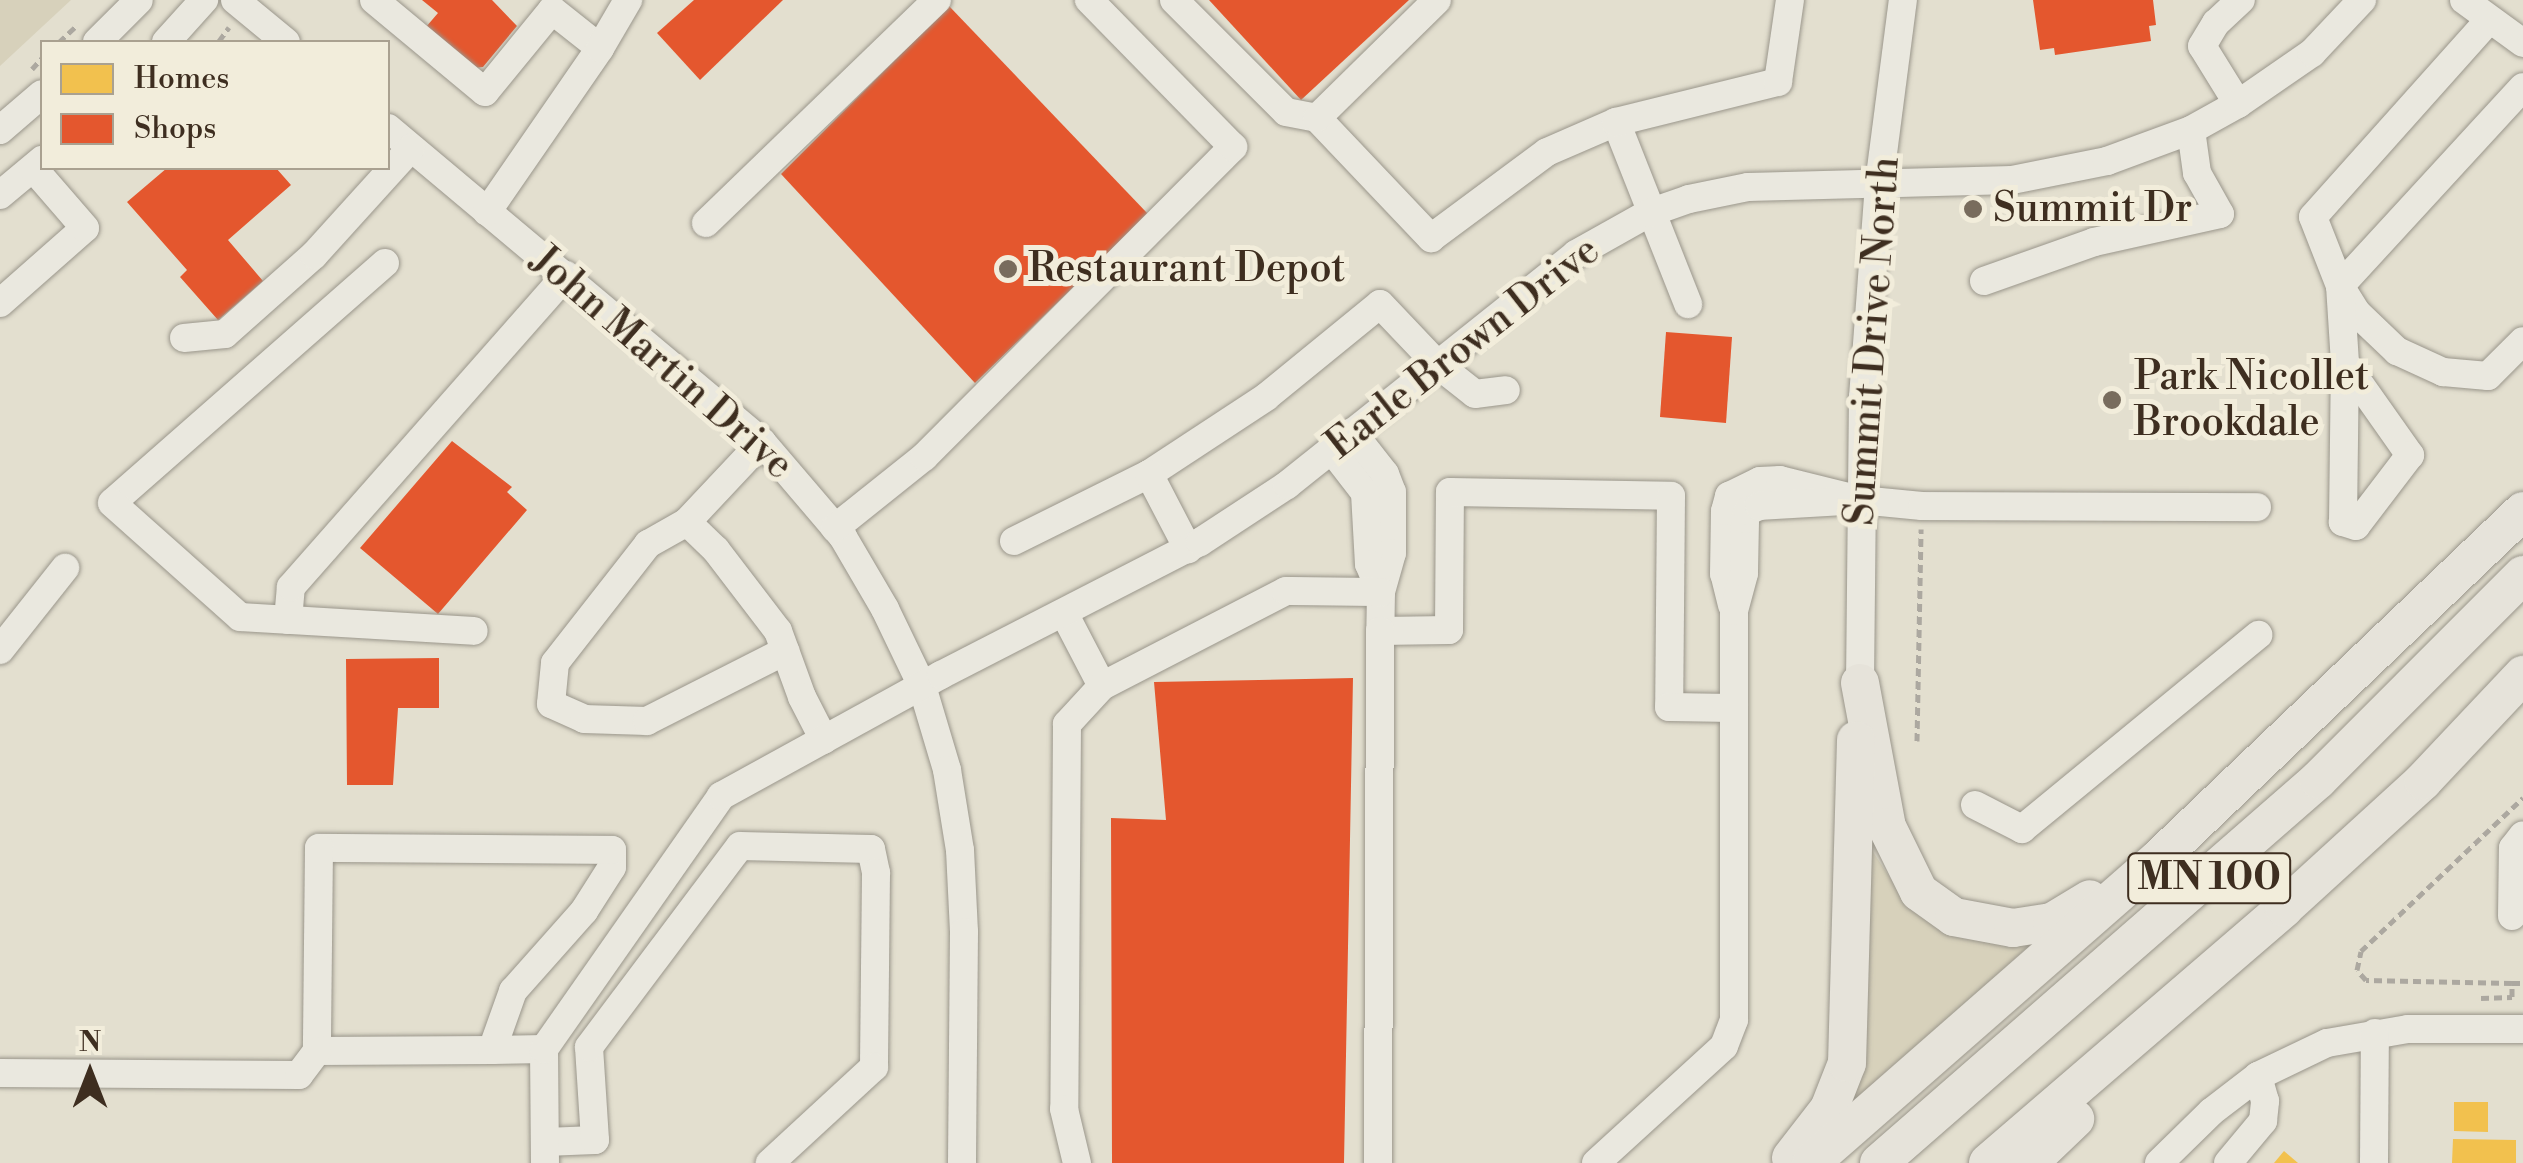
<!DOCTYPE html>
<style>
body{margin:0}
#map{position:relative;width:2523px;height:1163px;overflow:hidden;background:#e3dfcf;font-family:"Libre Bodoni",serif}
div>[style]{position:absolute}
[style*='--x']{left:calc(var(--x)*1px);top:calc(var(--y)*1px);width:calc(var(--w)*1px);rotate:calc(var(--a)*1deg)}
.green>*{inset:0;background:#d7d1bb}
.homes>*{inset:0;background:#f2c14e}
.shops>*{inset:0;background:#e4572e}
.path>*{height:5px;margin-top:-2.5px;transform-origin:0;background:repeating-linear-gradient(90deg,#aca8a0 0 8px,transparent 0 13px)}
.roads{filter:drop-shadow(0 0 2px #9a968b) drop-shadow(0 0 2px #9a968b)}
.minor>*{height:28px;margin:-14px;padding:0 14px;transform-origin:14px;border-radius:14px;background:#eae8df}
.highway>*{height:38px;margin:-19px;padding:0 19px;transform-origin:19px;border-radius:19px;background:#e6e3da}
.dots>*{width:28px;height:28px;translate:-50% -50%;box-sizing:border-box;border:5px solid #f2eddb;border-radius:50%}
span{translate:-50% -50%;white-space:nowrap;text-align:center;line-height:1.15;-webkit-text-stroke:10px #f2eddb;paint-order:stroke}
.shield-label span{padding:2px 8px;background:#f2eddb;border:2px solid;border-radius:8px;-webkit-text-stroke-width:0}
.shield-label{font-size:38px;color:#3e2e20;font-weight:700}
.poi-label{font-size:40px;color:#3e2e20}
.left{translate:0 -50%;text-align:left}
.street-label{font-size:40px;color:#3e2e20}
.legend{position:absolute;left:40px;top:40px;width:350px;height:130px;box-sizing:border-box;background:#f2eddb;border:2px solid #aaa190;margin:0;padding:12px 18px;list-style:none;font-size:30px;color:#3e2e20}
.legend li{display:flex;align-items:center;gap:20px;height:50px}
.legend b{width:50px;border:2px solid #aaa190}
.north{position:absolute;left:40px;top:1023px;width:100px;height:100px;-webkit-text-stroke:8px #f2eddb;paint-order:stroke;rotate:0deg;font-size:28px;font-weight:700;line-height:40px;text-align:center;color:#3e2e20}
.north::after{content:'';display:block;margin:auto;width:35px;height:45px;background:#3e2e20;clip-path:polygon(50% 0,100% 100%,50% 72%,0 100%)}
</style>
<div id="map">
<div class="green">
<i style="clip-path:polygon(0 0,71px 0,0 66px)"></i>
<i style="clip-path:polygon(1869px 846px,1902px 896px,2032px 943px,1843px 1114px)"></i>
</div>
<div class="homes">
<i style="clip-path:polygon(2454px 1102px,2488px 1102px,2488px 1132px,2454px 1131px)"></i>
<i style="clip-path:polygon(2453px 1139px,2516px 1140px,2516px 1163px,2452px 1163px)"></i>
<i style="clip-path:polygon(2284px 1151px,2298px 1163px,2274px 1163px)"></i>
</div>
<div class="shops">
<i style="clip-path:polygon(422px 0,492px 0,517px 26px,483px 67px,474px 68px,426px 27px,438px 13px)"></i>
<i style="clip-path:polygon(694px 0,783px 0,700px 80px,657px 33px)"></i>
<i style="clip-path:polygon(1209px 0,1409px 0,1301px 100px)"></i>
<i style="clip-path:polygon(2033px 0,2153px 0,2156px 25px,2149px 26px,2151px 41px,2055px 55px,2054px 48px,2040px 50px)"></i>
<i style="clip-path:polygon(949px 6px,1148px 214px,975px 383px,781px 174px)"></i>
<i style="clip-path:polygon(167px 168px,276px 168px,291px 185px,228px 240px,263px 281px,218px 320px,180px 277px,187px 270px,127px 202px)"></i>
<i style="clip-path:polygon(1666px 332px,1732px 337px,1726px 423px,1660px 417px)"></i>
<i style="clip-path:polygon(452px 441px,512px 487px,507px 492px,527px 510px,438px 614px,360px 548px)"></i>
<i style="clip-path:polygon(439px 658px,439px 708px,398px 708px,393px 785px,347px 785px,346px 659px)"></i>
<i style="clip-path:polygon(1353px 678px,1344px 1163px,1112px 1163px,1111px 818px,1166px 820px,1154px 682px)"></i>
</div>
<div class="path">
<i style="--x:219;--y:41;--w:17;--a:-54"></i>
<i style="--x:59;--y:42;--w:22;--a:-43"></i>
<i style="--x:32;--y:69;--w:15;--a:-48"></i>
<i style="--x:1917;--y:741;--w:212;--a:-88.9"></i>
<i style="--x:2512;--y:983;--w:11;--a:0"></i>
<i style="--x:2481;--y:998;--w:31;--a:-2"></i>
<i style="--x:2512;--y:997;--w:14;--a:-90"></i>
<i style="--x:2512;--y:983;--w:146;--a:-178.8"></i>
<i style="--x:2366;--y:980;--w:13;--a:-132"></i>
<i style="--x:2357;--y:970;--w:19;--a:-78"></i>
<i style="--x:2361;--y:951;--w:223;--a:-43.4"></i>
</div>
<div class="roads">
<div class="minor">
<i style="--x:235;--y:0;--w:66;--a:39.5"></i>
<i style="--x:374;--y:0;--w:144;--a:39.7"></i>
<i style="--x:485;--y:92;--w:106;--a:-50.7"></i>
<i style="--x:552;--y:10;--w:61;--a:38.4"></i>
<i style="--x:1174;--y:0;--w:158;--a:45"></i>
<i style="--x:1286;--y:112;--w:32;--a:11"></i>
<i style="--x:1317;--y:118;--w:166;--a:46.5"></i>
<i style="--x:1431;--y:238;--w:144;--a:-36.6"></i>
<i style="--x:1547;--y:152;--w:75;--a:-23.5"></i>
<i style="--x:1616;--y:122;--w:196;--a:68.4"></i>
<i style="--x:2464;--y:0;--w:73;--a:36.1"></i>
<i style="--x:2489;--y:20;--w:264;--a:131.8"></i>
<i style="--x:2313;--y:217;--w:74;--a:68.6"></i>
<i style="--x:2340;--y:286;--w:31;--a:58"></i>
<i style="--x:2356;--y:312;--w:57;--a:43.6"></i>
<i style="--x:2397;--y:351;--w:51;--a:24.5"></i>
<i style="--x:2443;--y:372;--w:45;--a:5.1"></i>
<i style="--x:2488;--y:376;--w:49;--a:-45"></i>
<i style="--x:97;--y:42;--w:59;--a:-45"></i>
<i style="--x:166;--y:42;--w:57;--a:-47.9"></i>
<i style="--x:2238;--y:104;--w:68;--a:-121.8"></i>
<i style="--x:2202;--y:46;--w:27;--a:-59"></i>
<i style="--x:2216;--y:23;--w:34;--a:-43"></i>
<i style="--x:1317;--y:118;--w:168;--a:-44.5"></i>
<i style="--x:1616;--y:122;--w:167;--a:-13.9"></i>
<i style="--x:1778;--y:82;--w:83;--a:-81.7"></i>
<i style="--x:388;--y:128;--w:488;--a:40"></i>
<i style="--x:762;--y:442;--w:125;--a:49.5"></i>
<i style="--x:843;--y:537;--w:83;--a:59.7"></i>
<i style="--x:885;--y:609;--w:85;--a:64.3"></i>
<i style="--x:922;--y:686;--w:88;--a:73.4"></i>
<i style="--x:947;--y:770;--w:81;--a:80.8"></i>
<i style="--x:960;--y:850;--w:82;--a:87.2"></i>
<i style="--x:964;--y:932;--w:231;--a:90.5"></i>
<i style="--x:0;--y:130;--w:55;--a:-40.6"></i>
<i style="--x:0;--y:195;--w:55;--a:-39.8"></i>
<i style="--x:487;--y:212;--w:199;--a:-55.4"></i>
<i style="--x:600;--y:48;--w:56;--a:-59.7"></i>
<i style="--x:706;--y:223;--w:321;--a:-44"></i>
<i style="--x:385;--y:263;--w:363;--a:138.7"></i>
<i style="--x:112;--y:503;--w:171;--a:41.7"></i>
<i style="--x:240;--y:617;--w:234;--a:3.4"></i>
<i style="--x:1984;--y:281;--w:117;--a:-19.5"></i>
<i style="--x:2094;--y:242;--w:129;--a:-12.5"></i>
<i style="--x:2220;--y:214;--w:47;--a:-119.3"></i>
<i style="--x:2197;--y:173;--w:43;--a:-97.9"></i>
<i style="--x:0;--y:303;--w:113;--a:-41.4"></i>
<i style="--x:85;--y:228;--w:79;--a:-130.9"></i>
<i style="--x:184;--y:338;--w:41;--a:-5.6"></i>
<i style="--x:225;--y:334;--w:119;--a:-41.6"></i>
<i style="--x:314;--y:255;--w:144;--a:-47.8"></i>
<i style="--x:2345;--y:363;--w:113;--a:54.8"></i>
<i style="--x:2410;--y:455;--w:89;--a:127.3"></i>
<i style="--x:2356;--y:526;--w:14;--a:-163"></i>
<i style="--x:2343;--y:522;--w:159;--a:-89.3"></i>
<i style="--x:2345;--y:363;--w:77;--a:-93.7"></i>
<i style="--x:2340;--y:286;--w:270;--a:-47.4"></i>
<i style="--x:1352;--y:432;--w:53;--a:51.8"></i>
<i style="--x:1385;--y:474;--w:19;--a:69"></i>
<i style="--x:1392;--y:492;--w:61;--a:90"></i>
<i style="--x:1392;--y:553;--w:41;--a:105.8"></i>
<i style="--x:1381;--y:592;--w:39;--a:91"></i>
<i style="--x:1380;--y:631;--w:69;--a:-0.8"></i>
<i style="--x:1449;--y:630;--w:138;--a:-89.6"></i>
<i style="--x:1450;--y:492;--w:221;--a:1"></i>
<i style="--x:1671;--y:496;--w:211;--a:90.5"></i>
<i style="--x:1669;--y:707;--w:65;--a:0.9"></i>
<i style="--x:762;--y:442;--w:110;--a:133.2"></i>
<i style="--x:687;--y:522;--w:45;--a:150.6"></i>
<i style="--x:648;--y:544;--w:151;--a:128"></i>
<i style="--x:555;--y:663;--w:41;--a:95.6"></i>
<i style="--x:551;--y:704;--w:36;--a:24"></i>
<i style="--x:584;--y:719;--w:63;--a:1.8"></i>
<i style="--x:647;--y:721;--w:155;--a:-26.9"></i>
<i style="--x:1331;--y:449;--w:56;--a:52.3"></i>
<i style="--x:1365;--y:493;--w:71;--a:86.8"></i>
<i style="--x:1369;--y:564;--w:30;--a:67"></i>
<i style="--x:1149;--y:474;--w:140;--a:-33.3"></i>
<i style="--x:1266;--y:397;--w:147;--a:-39.2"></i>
<i style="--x:1380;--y:304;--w:83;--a:46.5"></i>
<i style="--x:1437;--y:364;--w:48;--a:38.3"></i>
<i style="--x:1475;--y:394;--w:31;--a:-7"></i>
<i style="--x:687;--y:522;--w:40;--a:44"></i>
<i style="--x:716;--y:550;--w:102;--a:52.6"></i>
<i style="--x:778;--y:631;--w:70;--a:70"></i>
<i style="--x:802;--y:697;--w:48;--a:62.9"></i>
<i style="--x:835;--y:528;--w:114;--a:-38.6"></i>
<i style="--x:924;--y:457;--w:438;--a:-45.1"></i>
<i style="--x:1233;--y:147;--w:206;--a:-134.4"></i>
<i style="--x:1014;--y:541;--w:151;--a:-26.4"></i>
<i style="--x:1149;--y:474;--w:85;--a:62.5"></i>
<i style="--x:1732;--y:605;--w:32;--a:-104"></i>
<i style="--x:1724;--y:574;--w:63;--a:-89.1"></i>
<i style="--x:1725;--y:511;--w:16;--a:-75"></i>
<i style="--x:1729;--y:496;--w:34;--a:-26"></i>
<i style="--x:1760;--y:481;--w:20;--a:-3"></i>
<i style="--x:1780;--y:480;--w:82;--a:14"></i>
<i style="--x:1860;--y:500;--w:62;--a:5.5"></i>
<i style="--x:1922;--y:506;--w:335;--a:0.2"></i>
<i style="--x:1064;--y:613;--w:82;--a:62.5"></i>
<i style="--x:1102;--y:686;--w:52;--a:132.6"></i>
<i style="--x:1067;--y:724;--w:385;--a:90.4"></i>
<i style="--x:1064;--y:1109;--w:56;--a:76.5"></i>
<i style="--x:288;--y:620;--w:33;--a:-85"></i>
<i style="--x:291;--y:587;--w:416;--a:-48.6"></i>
<i style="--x:0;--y:650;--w:105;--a:-51.6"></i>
<i style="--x:1860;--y:683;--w:286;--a:-89.4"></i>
<i style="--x:1863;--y:397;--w:214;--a:-85.7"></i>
<i style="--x:1879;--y:184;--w:186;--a:-82.6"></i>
<i style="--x:1102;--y:686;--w:207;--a:-27.3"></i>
<i style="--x:1286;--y:591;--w:95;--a:0.6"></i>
<i style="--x:1975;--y:805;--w:53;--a:27.1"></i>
<i style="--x:2022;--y:829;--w:306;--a:-39.4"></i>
<i style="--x:2512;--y:916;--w:68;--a:-89.2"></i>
<i style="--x:2513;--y:848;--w:16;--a:-52"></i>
<i style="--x:492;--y:1050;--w:63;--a:-70.4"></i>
<i style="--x:513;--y:991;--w:107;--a:-48.4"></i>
<i style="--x:584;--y:911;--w:52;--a:-57.5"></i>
<i style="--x:612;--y:867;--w:17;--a:-90"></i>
<i style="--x:612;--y:850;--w:293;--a:-179.6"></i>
<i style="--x:319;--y:848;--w:203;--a:90.6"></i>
<i style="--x:317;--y:1051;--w:175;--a:-0.3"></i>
<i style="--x:492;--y:1050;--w:52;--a:-1.1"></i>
<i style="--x:0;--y:1073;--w:299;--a:0.4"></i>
<i style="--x:299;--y:1075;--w:30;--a:-53"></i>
<i style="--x:545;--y:1142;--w:50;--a:-2.3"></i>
<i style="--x:595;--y:1140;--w:93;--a:-93.7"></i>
<i style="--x:589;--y:1047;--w:251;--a:-53.1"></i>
<i style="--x:740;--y:846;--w:131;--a:1.3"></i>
<i style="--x:871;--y:849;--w:25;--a:78"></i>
<i style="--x:876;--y:873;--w:194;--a:90.6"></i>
<i style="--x:874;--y:1067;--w:142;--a:137.3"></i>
<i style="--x:545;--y:1163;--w:114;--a:-90.5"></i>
<i style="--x:544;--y:1049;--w:309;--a:-55"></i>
<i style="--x:721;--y:796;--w:251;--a:-28.8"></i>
<i style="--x:941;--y:675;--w:291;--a:-27.2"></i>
<i style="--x:1200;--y:542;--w:104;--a:-33.2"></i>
<i style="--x:1287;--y:485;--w:370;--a:-38.6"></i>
<i style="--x:1576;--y:254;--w:84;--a:-29.3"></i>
<i style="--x:1649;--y:213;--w:42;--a:-19.3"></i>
<i style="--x:1689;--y:199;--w:60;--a:-11.5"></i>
<i style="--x:1748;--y:187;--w:264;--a:-1.5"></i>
<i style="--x:2012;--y:180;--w:97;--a:-11.3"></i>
<i style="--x:2107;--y:161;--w:90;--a:-20.3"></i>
<i style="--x:2191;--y:130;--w:54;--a:-29"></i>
<i style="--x:2238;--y:104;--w:90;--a:-34.6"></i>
<i style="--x:2312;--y:53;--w:73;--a:-46.7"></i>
<i style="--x:1378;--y:1163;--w:532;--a:-89.78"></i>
<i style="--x:1596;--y:1163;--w:173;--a:-42.4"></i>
<i style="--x:1724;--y:1046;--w:28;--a:-69"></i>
<i style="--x:1734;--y:1020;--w:409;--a:-90"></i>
<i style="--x:1734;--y:611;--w:39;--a:-75"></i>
<i style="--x:1744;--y:573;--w:54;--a:-88.9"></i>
<i style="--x:1745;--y:519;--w:9;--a:-69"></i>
<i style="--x:1748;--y:511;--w:12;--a:-24"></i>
<i style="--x:1759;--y:506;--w:101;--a:-3.4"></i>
<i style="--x:2159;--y:1163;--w:73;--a:-44.4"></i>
<i style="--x:2211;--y:1112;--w:59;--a:-37.5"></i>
<i style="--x:2258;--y:1076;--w:76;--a:-25.6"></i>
<i style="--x:2327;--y:1043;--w:82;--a:-9.8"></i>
<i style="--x:2408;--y:1029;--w:115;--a:0"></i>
<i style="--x:2228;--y:1163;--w:55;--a:-50.2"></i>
<i style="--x:2263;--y:1121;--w:20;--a:-84"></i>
<i style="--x:2265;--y:1101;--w:26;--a:-106"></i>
<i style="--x:2374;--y:1163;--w:130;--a:-89.6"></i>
</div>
<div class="highway">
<i style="--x:1860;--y:683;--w:147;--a:79.4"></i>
<i style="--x:1887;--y:827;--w:72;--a:63.8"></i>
<i style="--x:1919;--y:892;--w:43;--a:35.5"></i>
<i style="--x:1954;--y:917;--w:60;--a:10.6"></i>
<i style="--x:2013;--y:928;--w:39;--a:-9"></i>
<i style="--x:2052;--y:922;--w:44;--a:-31.2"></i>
<i style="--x:1791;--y:1158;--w:62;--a:-52.2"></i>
<i style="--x:1829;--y:1109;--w:49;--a:-68.6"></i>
<i style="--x:1847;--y:1063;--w:323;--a:-88.4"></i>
<i style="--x:1811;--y:1163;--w:459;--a:-41.2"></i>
<i style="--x:2156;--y:861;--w:507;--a:-43.64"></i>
<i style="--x:1879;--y:1163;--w:583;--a:-41.1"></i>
<i style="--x:2318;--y:780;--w:290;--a:-45"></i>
<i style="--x:1988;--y:1163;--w:391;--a:-40.7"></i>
<i style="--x:2284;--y:908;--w:188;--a:-42.4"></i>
<i style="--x:2423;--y:781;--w:146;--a:-46.7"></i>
<i style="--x:2029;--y:1163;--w:64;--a:-43.7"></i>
</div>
</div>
<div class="dots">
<i style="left:1973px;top:209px;background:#786c5d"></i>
<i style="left:1008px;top:269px;background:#786c5d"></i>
<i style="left:2112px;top:400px;background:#786c5d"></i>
</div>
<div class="shield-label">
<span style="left:2209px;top:878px">MN 100</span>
</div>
<div class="poi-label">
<span class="left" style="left:1993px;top:209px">Summit Dr</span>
<span class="left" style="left:1028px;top:269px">Restaurant Depot</span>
<span class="left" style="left:2134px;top:400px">Park Nicollet<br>Brookdale</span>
</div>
<div class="street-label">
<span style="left:1873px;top:341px;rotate:-86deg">Summit Drive North</span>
<span style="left:1463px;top:348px;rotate:-38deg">Earle Brown Drive</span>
<span style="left:662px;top:363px;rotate:41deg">John Martin Drive</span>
</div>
<ul class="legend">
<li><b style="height:28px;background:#f2c14e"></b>Homes</li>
<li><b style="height:28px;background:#e4572e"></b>Shops</li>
</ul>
<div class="north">N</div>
</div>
